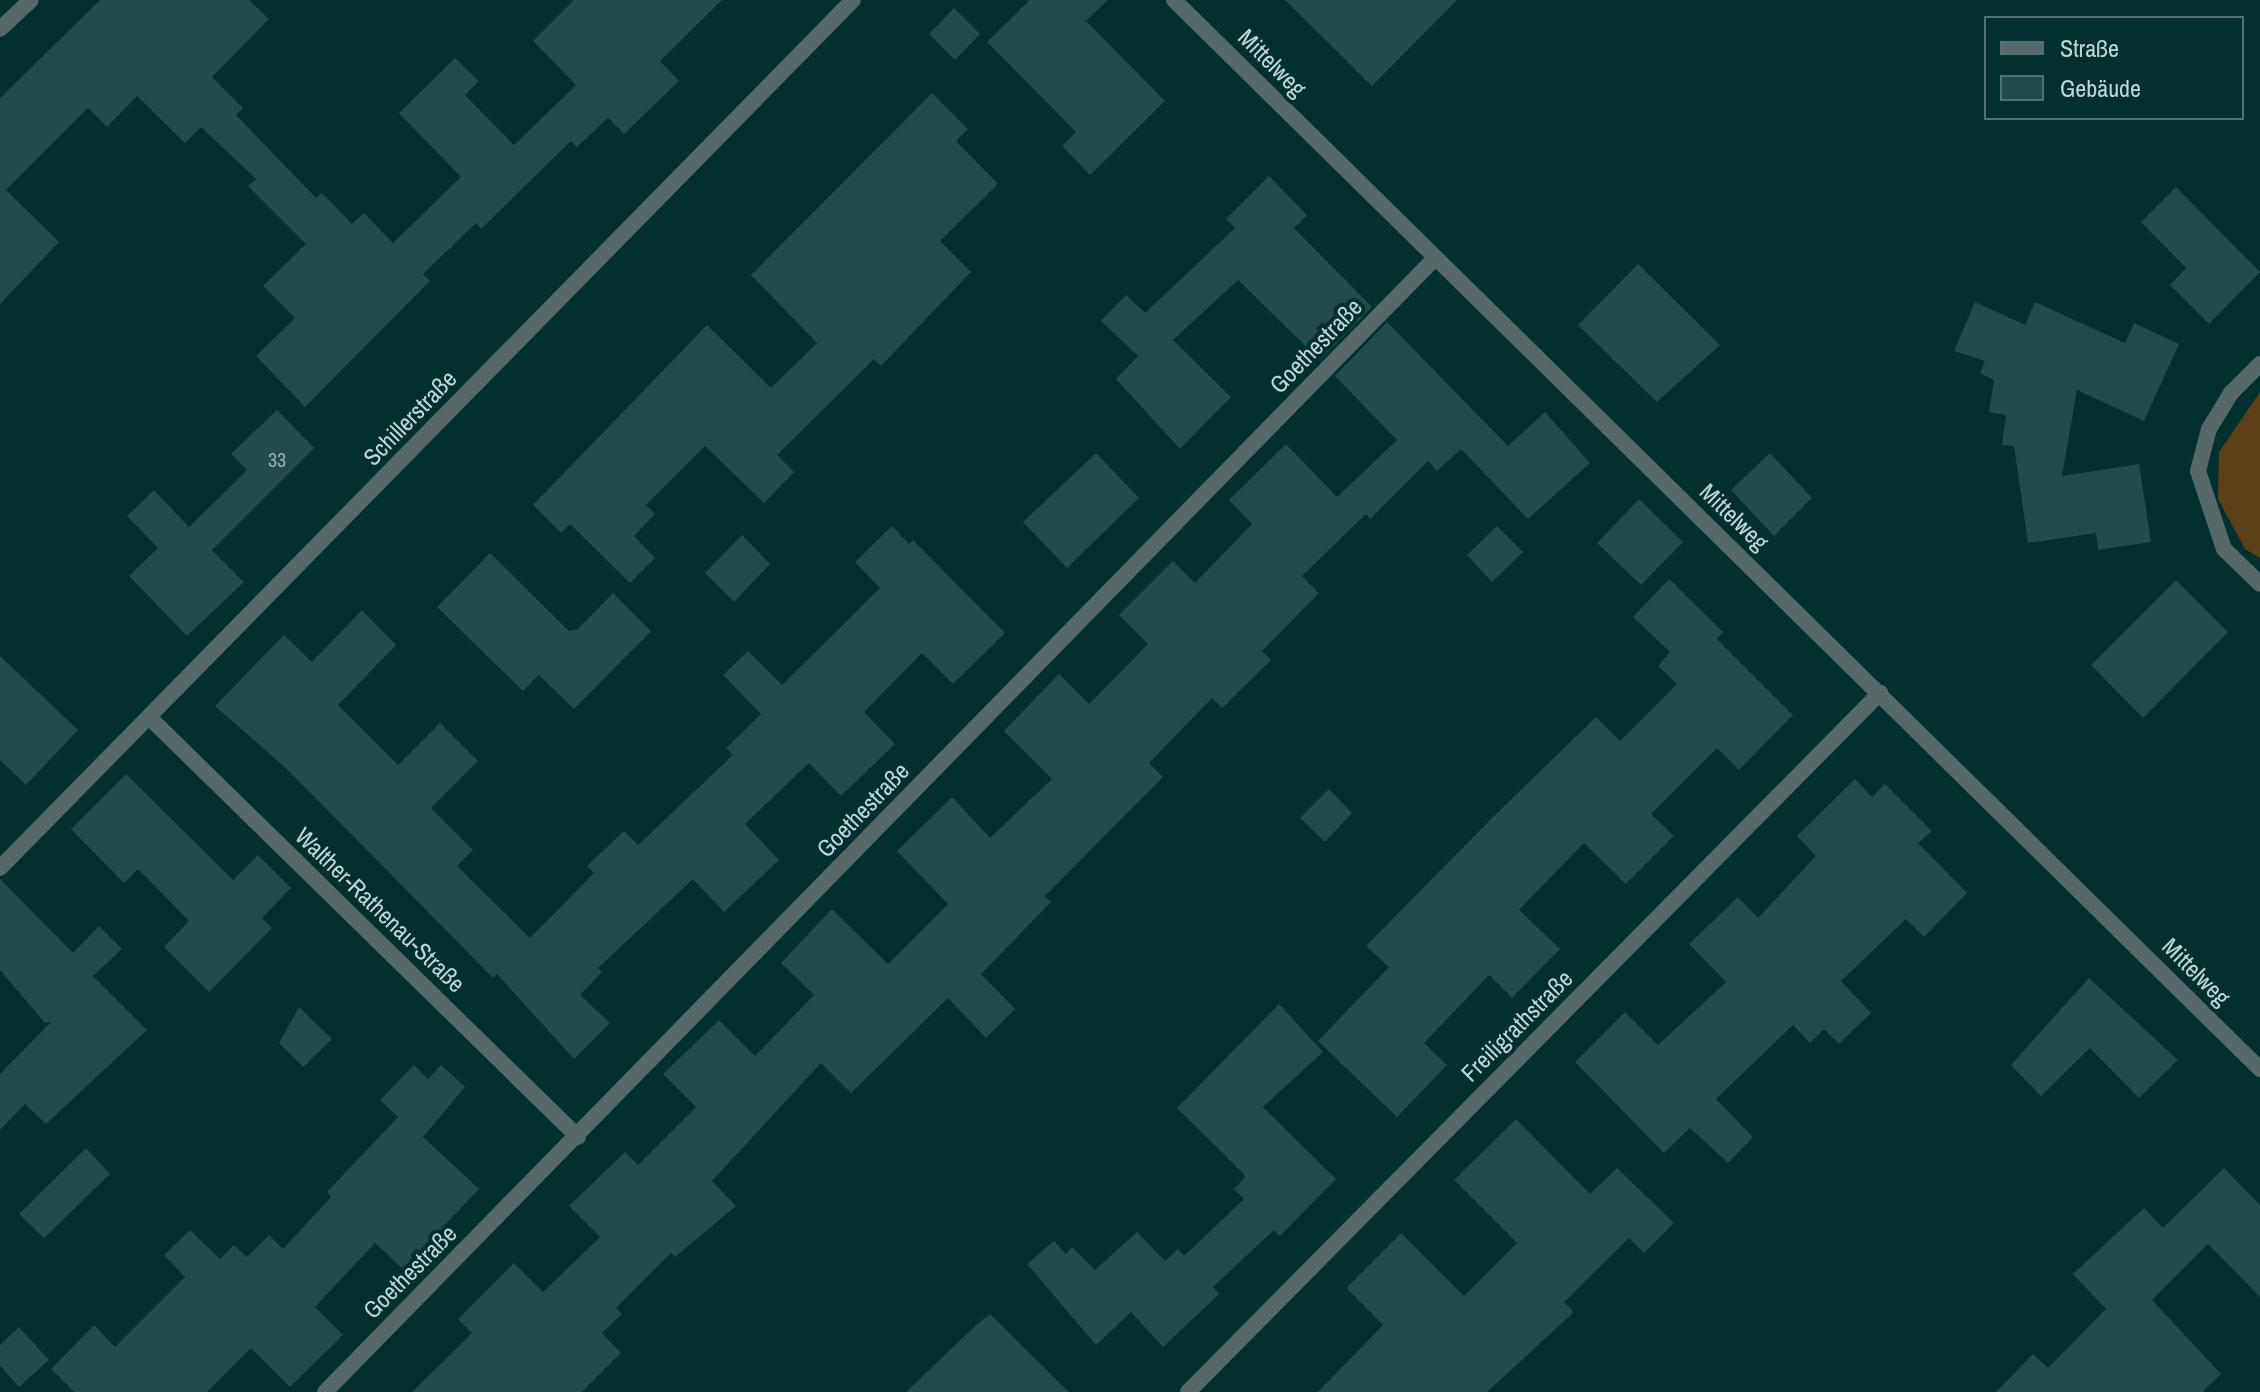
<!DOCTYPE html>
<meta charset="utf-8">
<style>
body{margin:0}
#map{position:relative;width:2260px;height:1392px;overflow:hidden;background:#022f2f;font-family:"Archivo Narrow",sans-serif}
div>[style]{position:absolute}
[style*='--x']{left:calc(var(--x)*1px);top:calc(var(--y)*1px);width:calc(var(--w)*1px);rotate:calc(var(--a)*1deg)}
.green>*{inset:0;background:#5e4018}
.building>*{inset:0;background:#234b4b}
.minor>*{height:16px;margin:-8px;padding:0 8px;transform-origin:8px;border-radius:8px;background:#576868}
span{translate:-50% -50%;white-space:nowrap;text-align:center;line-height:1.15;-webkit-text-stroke:8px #022f2f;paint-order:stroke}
.number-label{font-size:20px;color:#9ab4b4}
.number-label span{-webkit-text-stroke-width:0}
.street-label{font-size:24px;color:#c2d7d7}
.legend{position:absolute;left:1984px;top:16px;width:260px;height:104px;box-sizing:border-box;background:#022f2f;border:2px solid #4f7272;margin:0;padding:10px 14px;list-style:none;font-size:24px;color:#c2d7d7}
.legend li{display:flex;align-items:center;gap:16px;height:40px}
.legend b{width:40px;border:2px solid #4f7272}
</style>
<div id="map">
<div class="green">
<i style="clip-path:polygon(2260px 392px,2260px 558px,2245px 549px,2218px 499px,2219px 452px)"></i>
</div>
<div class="building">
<i style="clip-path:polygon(100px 0,249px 0,269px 19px,212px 77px,243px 108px,236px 115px,316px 198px,322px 193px,352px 224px,364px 213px,393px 243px,461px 177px,399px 113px,455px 58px,479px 81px,465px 95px,514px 145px,576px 85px,533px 41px,574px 0,722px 0,660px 61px,679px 81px,624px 134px,608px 118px,577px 147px,571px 141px,481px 229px,476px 223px,423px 274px,430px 281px,305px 407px,256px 356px,295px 318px,263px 286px,306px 244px,248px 186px,256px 179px,201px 127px,185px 143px,137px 96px,107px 127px,88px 108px,6px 190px,59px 242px,0 304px,0 98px)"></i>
<i style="clip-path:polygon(1030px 0,1108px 0,1086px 21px,1165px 101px,1090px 175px,1062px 146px,1076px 132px,987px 42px)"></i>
<i style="clip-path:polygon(1285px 0,1457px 0,1372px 86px)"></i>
<i style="clip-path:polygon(954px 8px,980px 34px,955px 60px,929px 34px)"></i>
<i style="clip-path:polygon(932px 93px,968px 129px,956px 141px,998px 184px,940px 241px,971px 272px,881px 366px,874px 359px,777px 455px,794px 472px,764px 503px,705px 446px,646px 505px,655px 514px,634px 536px,655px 558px,630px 583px,570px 524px,561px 533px,533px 505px,707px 325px,771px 388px,817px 343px,751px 275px)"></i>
<i style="clip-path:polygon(1269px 176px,1307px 215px,1294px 228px,1372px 307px,1320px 360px,1238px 280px,1173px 340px,1231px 397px,1180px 449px,1116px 379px,1138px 356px,1101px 321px,1126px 295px,1145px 313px,1235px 228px,1226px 219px)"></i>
<i style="clip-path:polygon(2176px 187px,2260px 272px,2209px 324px,2170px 285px,2186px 268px,2141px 222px)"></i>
<i style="clip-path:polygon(1638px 264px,1720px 345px,1657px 402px,1578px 325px)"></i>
<i style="clip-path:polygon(1975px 302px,2025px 325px,2035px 302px,2125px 343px,2134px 323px,2179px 344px,2144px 421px,2077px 390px,2062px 476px,2139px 464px,2151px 542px,2098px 550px,2096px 533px,2028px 543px,2014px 446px,2002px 445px,2006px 415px,1989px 412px,1994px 380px,1980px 373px,1985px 361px,1954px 351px)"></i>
<i style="clip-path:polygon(1387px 322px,1508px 446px,1545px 412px,1590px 463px,1528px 519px,1461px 449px,1437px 471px,1428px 461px,1370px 519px,1366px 514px,1302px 576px,1319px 593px,1262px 651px,1271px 660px,1222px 708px,1212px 698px,1149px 763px,1163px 777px,1045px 896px,1051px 902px,981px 974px,1015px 1009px,986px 1038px,948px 998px,851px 1093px,821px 1063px,712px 1181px,736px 1206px,675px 1257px,671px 1253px,616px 1308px,622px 1314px,602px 1333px,621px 1353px,582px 1392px,412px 1392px,472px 1333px,458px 1319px,514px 1263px,543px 1292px,600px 1237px,569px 1206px,625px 1152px,638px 1165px,696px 1107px,663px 1074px,719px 1020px,755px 1056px,814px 995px,781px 963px,832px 909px,888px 964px,948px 904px,897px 851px,952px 797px,990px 838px,1052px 779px,1004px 731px,1059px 674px,1089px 704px,1148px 644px,1119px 615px,1173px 561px,1195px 583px,1252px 524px,1229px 500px,1286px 444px,1337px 497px,1397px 440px,1335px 376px)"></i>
<i style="clip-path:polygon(277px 410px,314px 448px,212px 550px,244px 582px,187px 636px,129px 576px,158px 548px,127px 516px,154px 490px,189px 527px,247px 470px,231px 454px)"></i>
<i style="clip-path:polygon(1096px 453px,1139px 498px,1067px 568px,1023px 522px)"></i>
<i style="clip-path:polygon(1770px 453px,1812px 498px,1774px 536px,1731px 490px)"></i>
<i style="clip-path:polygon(1639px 499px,1683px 542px,1641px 585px,1597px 543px)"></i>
<i style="clip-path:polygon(892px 526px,909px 544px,913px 540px,1005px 633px,953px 684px,922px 653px,864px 712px,895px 744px,841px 796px,809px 763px,745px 824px,779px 860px,724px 912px,693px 879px,598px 968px,602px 972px,580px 995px,610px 1023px,574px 1059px,497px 974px,493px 978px,289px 771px,215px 706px,284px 635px,312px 662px,362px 610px,396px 645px,338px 705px,398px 765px,440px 723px,478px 761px,431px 808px,473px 850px,457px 866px,530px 938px,594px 873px,587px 866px,624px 831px,638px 845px,733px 755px,726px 748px,761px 714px,723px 675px,748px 651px,782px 685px,880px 588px,855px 562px)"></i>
<i style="clip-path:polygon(1497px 526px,1523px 552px,1492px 582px,1467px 555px)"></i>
<i style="clip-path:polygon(742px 535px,770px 564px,734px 602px,705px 573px)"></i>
<i style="clip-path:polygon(490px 553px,569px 631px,578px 629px,613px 593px,651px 631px,574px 709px,539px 675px,523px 691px,437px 607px)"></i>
<i style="clip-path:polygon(1669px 579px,1723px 632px,1717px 639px,1793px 715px,1739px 770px,1717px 748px,1651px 814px,1674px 836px,1626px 884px,1584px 843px,1519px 910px,1560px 949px,1512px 998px,1489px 975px,1424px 1043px,1447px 1065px,1397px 1117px,1318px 1041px,1389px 967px,1366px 946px,1493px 817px,1596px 717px,1620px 741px,1677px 684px,1658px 666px,1670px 652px,1633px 617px)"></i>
<i style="clip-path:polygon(2176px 580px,2228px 632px,2143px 718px,2091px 665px)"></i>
<i style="clip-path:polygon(0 656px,78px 730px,26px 785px,0 760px)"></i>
<i style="clip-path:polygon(126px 774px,233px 880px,258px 855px,291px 888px,262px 918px,272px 928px,209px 992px,164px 947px,189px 921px,138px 869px,124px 883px,71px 829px)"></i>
<i style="clip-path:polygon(1855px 779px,1872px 797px,1885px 784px,1932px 831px,1918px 843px,1967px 893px,1924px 937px,1906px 919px,1841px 981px,1871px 1013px,1839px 1044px,1824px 1029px,1810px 1043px,1793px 1025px,1716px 1099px,1753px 1137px,1728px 1163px,1690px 1128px,1664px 1153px,1575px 1062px,1625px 1012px,1658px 1045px,1726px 982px,1689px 944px,1738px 897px,1758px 918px,1816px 856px,1797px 836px)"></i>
<i style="clip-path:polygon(1329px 789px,1352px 813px,1325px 842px,1300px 818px)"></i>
<i style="clip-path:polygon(0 879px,73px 953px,99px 926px,122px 949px,93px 976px,147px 1030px,46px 1124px,25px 1104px,0 1130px,0 1074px,51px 1022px,45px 1023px,0 970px)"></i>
<i style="clip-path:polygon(2089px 978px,2178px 1060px,2139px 1098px,2090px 1048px,2041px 1096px,2011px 1065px)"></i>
<i style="clip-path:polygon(1279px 1004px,1323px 1052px,1263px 1107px,1336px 1179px,1280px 1236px,1274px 1230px,1213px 1287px,1219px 1294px,1163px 1347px,1131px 1312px,1096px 1345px,1027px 1264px,1054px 1241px,1066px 1254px,1072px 1247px,1095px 1270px,1137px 1232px,1165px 1261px,1178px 1249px,1184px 1256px,1244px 1199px,1234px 1189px,1246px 1176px,1177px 1108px)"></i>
<i style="clip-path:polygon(299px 1007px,332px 1039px,303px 1067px,279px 1043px)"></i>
<i style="clip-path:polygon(414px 1065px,428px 1079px,441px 1065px,465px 1087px,423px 1137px,479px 1189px,403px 1269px,375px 1243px,315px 1307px,343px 1335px,290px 1387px,251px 1348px,207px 1392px,74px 1392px,51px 1369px,94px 1325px,115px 1347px,185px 1277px,164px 1255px,190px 1230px,220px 1259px,234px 1245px,247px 1257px,269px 1235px,283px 1249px,331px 1197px,327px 1192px,398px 1117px,380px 1100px)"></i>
<i style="clip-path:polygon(1516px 1119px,1590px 1194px,1617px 1168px,1674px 1223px,1644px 1253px,1629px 1238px,1564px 1302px,1574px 1312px,1487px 1392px,1318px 1392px,1383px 1325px,1346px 1288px,1401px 1233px,1464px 1296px,1517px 1243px,1454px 1180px)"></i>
<i style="clip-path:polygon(86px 1148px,110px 1174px,44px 1238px,19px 1214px)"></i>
<i style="clip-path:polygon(2224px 1168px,2260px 1205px,2260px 1297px,2208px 1244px,2152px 1300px,2221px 1374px,2202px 1392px,1996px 1392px,2033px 1354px,2048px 1368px,2106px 1309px,2073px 1274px,2144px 1208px,2163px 1228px)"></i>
<i style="clip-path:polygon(990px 1314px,1069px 1392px,906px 1392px,974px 1327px)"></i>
<i style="clip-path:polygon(19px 1327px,49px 1360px,19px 1387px,0 1366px,0 1345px)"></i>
</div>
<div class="minor">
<i style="--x:1174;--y:0;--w:1524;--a:44.55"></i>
<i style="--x:0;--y:29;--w:42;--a:-43.1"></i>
<i style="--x:2260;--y:364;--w:41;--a:135"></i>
<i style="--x:2231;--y:393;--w:42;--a:121.4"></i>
<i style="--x:2209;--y:429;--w:43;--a:104.7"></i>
<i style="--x:2198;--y:471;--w:82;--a:71.6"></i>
<i style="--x:2224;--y:549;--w:50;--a:44.2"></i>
<i style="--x:150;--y:718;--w:599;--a:44.39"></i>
<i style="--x:0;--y:868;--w:1217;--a:-45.5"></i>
<i style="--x:325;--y:1392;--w:1585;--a:-45.61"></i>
<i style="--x:1188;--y:1392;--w:984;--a:-45.29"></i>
</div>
<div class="number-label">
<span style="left:277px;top:459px">33</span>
</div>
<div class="street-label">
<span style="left:1272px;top:63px;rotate:45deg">Mittelweg</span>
<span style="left:1316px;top:346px;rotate:-46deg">Goethestraße</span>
<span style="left:410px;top:418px;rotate:-46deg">Schillerstraße</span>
<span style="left:1734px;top:517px;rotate:44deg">Mittelweg</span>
<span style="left:863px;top:810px;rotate:-46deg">Goethestraße</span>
<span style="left:380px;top:910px;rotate:44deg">Walther-Rathenau-Straße</span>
<span style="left:2196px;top:972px;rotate:45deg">Mittelweg</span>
<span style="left:1517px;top:1026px;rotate:-45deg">Freiligrathstraße</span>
<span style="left:410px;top:1272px;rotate:-45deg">Goethestraße</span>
</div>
<ul class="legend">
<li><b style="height:10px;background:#576868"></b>Straße</li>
<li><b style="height:22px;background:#234b4b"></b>Gebäude</li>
</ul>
</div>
